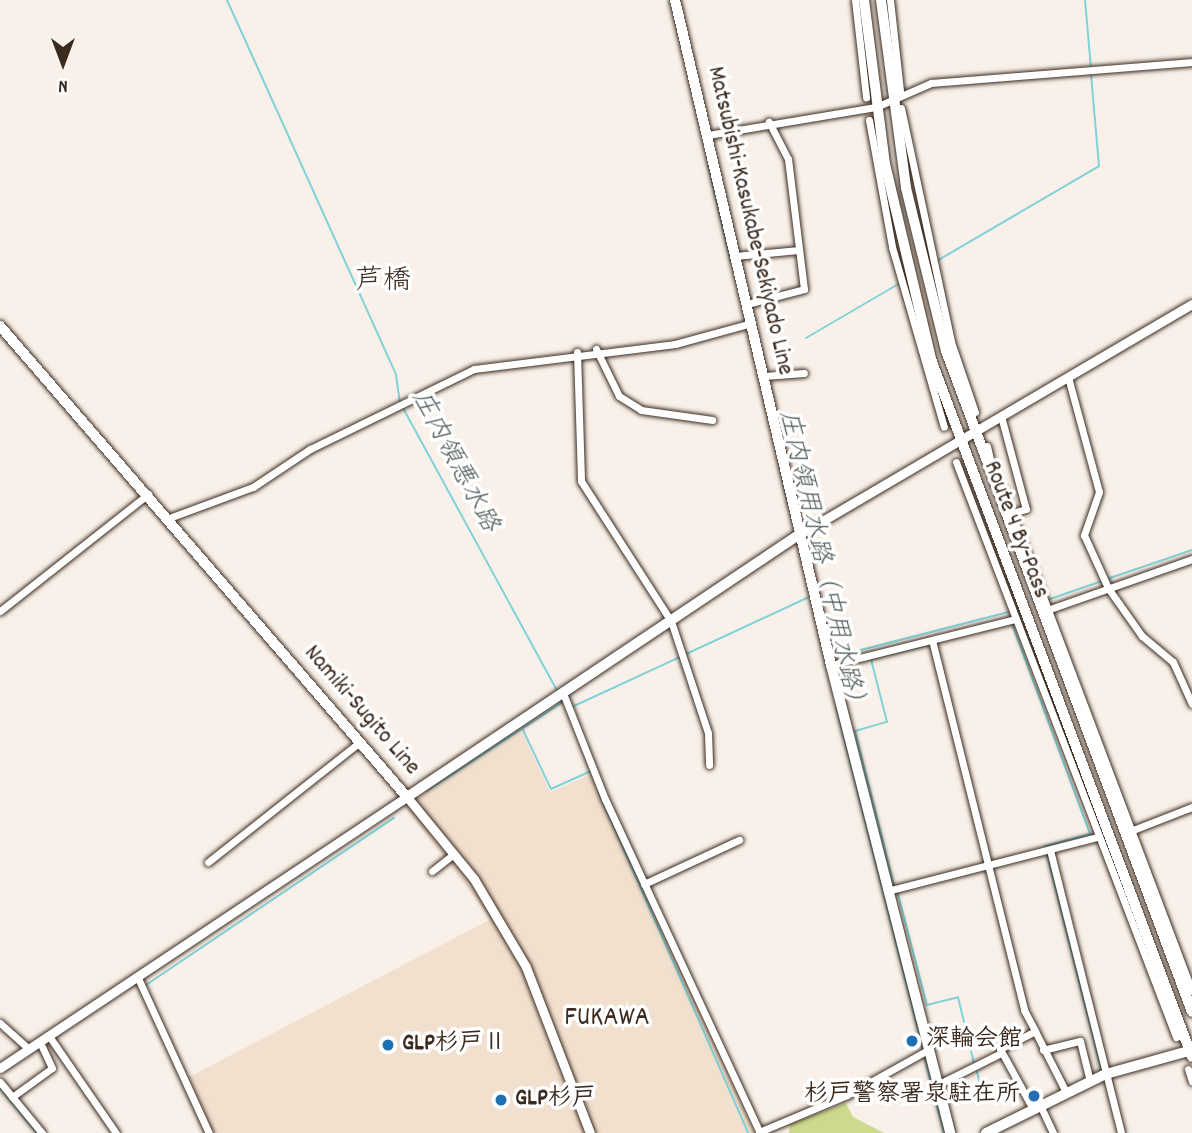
<!DOCTYPE html>
<meta charset="utf-8">
<style>
body{margin:0}
#map{position:relative;width:1192px;height:1133px;overflow:hidden;background:#f9f1e9;font-family:Dekko,"Klee One",sans-serif}
div>[style]{position:absolute}
[style*='--x']{left:calc(var(--x)*1px);top:calc(var(--y)*1px);width:calc(var(--w)*1px);rotate:calc(var(--a)*1deg)}
.built>*{inset:0;background:#f2e0cf}
.green>*{inset:0;background:#cdda8e}
.stream>*{height:2px;margin:-1px;padding:0 1px;transform-origin:1px;border-radius:1px;background:#81d2d8}
.roads{filter:drop-shadow(0 0 2px #3b2a1e) drop-shadow(0 0 2px #3b2a1e)}
.minor>*{height:7px;margin:-3.5px;padding:0 3.5px;transform-origin:3.5px;border-radius:3.5px;background:#fff}
.tertiary>*{height:9px;margin:-4.5px;padding:0 4.5px;transform-origin:4.5px;border-radius:4.5px;background:#fff}
.secondary>*{height:10px;margin:-5px;padding:0 5px;transform-origin:5px;border-radius:5px;background:#fff}
.primary>*{height:10px;margin:-5px;padding:0 5px;transform-origin:5px;border-radius:5px;background:#fff}
.trunk>*{height:10px;margin:-5px;padding:0 5px;transform-origin:5px;border-radius:5px;background:#fff}
.dots>*{width:19px;height:19px;translate:-50% -50%;box-sizing:border-box;border:4px solid #fff;border-radius:50%}
span{translate:-50% -50%;white-space:nowrap;text-align:center;line-height:1.15;-webkit-text-stroke:7px #fff;paint-order:stroke}
.street-label{font-size:24px;color:#3b2a1e}
.poi-label{font-size:24px;color:#3b2a1e;font-weight:700}
.left{translate:0 -50%;text-align:left}
.right{translate:-100% -50%;text-align:right}
.water-label{font-size:26px;color:#505c56;font-style:italic}
.quarter-label{font-size:28px;color:#3b2a1e}
.north{position:absolute;left:28px;top:28px;width:70px;height:70px;-webkit-text-stroke:5px #fff;paint-order:stroke;rotate:180deg;font-size:19px;font-weight:700;line-height:28px;text-align:center;color:#3b2a1e}
.north::after{content:'';display:block;margin:auto;width:24px;height:32px;background:#3b2a1e;clip-path:polygon(50% 0,100% 100%,50% 72%,0 100%)}
</style>
<div id="map">
<div class="built">
<i style="clip-path:polygon(522px 731px,550px 792px,591px 774px,754px 1133px,214px 1133px,189px 1077px,491px 919px,405px 807px)"></i>
</div>
<div class="green">
<i style="clip-path:polygon(846px 1103px,853px 1117px,884px 1133px,789px 1133px,790px 1124px)"></i>
</div>
<div class="stream">
<i style="--x:227;--y:0;--w:411;--a:65.7"></i>
<i style="--x:396;--y:375;--w:28;--a:82"></i>
<i style="--x:1085;--y:0;--w:69;--a:85"></i>
<i style="--x:708;--y:165;--w:100;--a:76.7"></i>
<i style="--x:935;--y:262;--w:190;--a:-30.3"></i>
<i style="--x:1099;--y:166;--w:92;--a:-95"></i>
<i style="--x:806;--y:338;--w:109;--a:-30.3"></i>
<i style="--x:403;--y:408;--w:324;--a:61.4"></i>
<i style="--x:779;--y:465;--w:40;--a:77"></i>
<i style="--x:1107;--y:579;--w:90;--a:-18.8"></i>
<i style="--x:1050;--y:599;--w:55;--a:-19.1"></i>
<i style="--x:1012;--y:624;--w:224;--a:69.6"></i>
<i style="--x:1090;--y:834;--w:47;--a:165.1"></i>
<i style="--x:684;--y:655;--w:136;--a:-24.9"></i>
<i style="--x:837;--y:656;--w:177;--a:-14.4"></i>
<i style="--x:574;--y:706;--w:117;--a:-24.8"></i>
<i style="--x:836;--y:706;--w:356;--a:75.8"></i>
<i style="--x:523;--y:730;--w:65;--a:64.6"></i>
<i style="--x:551;--y:789;--w:44;--a:-24.2"></i>
<i style="--x:427;--y:791;--w:163;--a:-33.2"></i>
<i style="--x:599;--y:793;--w:371;--a:66.3"></i>
<i style="--x:1047;--y:855;--w:221;--a:75.8"></i>
<i style="--x:894;--y:885;--w:159;--a:-104.2"></i>
<i style="--x:855;--y:731;--w:33;--a:-16"></i>
<i style="--x:887;--y:722;--w:65;--a:-104.3"></i>
<i style="--x:871;--y:659;--w:59;--a:-13.8"></i>
<i style="--x:897;--y:890;--w:119;--a:75.4"></i>
<i style="--x:927;--y:1005;--w:32;--a:-14"></i>
<i style="--x:958;--y:997;--w:68;--a:76.4"></i>
<i style="--x:146;--y:985;--w:299;--a:-34"></i>
<i style="--x:924;--y:1056;--w:80;--a:75.4"></i>
<i style="--x:976;--y:1068;--w:34;--a:76"></i>
<i style="--x:0;--y:1088;--w:58;--a:50.6"></i>
</div>
<div class="roads">
<div class="minor">
<i style="--x:855;--y:0;--w:98;--a:83.5"></i>
<i style="--x:890;--y:0;--w:92;--a:83.7"></i>
<i style="--x:901;--y:108;--w:239;--a:77.9"></i>
<i style="--x:951;--y:342;--w:74;--a:71.1"></i>
<i style="--x:869;--y:120;--w:129;--a:79.7"></i>
<i style="--x:892;--y:247;--w:187;--a:73.9"></i>
<i style="--x:708;--y:135;--w:170;--a:-9.5"></i>
<i style="--x:876;--y:107;--w:60;--a:-23.6"></i>
<i style="--x:931;--y:83;--w:262;--a:-4.6"></i>
<i style="--x:735;--y:256;--w:64;--a:-5.4"></i>
<i style="--x:747;--y:304;--w:59;--a:-14.7"></i>
<i style="--x:804;--y:289;--w:131;--a:-97"></i>
<i style="--x:788;--y:159;--w:42;--a:-117.2"></i>
<i style="--x:596;--y:349;--w:52;--a:63.9"></i>
<i style="--x:619;--y:396;--w:26;--a:32"></i>
<i style="--x:641;--y:410;--w:72;--a:8"></i>
<i style="--x:577;--y:352;--w:129;--a:88.2"></i>
<i style="--x:581;--y:481;--w:166;--a:57.3"></i>
<i style="--x:671;--y:621;--w:118;--a:71.7"></i>
<i style="--x:708;--y:733;--w:32;--a:88"></i>
<i style="--x:764;--y:376;--w:40;--a:-4.3"></i>
<i style="--x:1068;--y:377;--w:119;--a:74.9"></i>
<i style="--x:1099;--y:492;--w:46;--a:109.2"></i>
<i style="--x:1084;--y:535;--w:58;--a:65.6"></i>
<i style="--x:1108;--y:588;--w:59;--a:54.7"></i>
<i style="--x:1142;--y:636;--w:40;--a:40"></i>
<i style="--x:1173;--y:662;--w:46;--a:65.7"></i>
<i style="--x:1001;--y:416;--w:96;--a:75"></i>
<i style="--x:1026;--y:509;--w:15;--a:164"></i>
<i style="--x:987;--y:446;--w:18;--a:77"></i>
<i style="--x:956;--y:462;--w:616;--a:69.06"></i>
<i style="--x:1002;--y:488;--w:538;--a:69.31"></i>
<i style="--x:169;--y:518;--w:90;--a:-20.3"></i>
<i style="--x:253;--y:487;--w:69;--a:-33.7"></i>
<i style="--x:310;--y:449;--w:182;--a:-26"></i>
<i style="--x:474;--y:369;--w:203;--a:-7.1"></i>
<i style="--x:675;--y:344;--w:80;--a:-15.3"></i>
<i style="--x:1050;--y:609;--w:151;--a:-19.4"></i>
<i style="--x:0;--y:611;--w:189;--a:-38.3"></i>
<i style="--x:932;--y:640;--w:381;--a:76"></i>
<i style="--x:1024;--y:1010;--w:24;--a:62"></i>
<i style="--x:831;--y:665;--w:190;--a:-14"></i>
<i style="--x:563;--y:693;--w:114;--a:68.4"></i>
<i style="--x:605;--y:799;--w:368;--a:65.1"></i>
<i style="--x:1133;--y:830;--w:63;--a:-21.3"></i>
<i style="--x:1050;--y:850;--w:292;--a:75.9"></i>
<i style="--x:208;--y:862;--w:194;--a:-38.3"></i>
<i style="--x:432;--y:871;--w:28;--a:-38"></i>
<i style="--x:644;--y:884;--w:105;--a:-24.9"></i>
<i style="--x:887;--y:891;--w:218;--a:-14.4"></i>
<i style="--x:137;--y:976;--w:173;--a:65.4"></i>
<i style="--x:0;--y:1023;--w:39;--a:42"></i>
<i style="--x:49;--y:1036;--w:118;--a:55.4"></i>
<i style="--x:1043;--y:1050;--w:38;--a:-14"></i>
<i style="--x:1080;--y:1041;--w:41;--a:76"></i>
<i style="--x:1188;--y:1069;--w:13;--a:72"></i>
<i style="--x:0;--y:1082;--w:66;--a:50.5"></i>
<i style="--x:937;--y:1085;--w:72;--a:-26.6"></i>
<i style="--x:12;--y:1097;--w:49;--a:-35.9"></i>
<i style="--x:52;--y:1068;--w:29;--a:-115"></i>
<i style="--x:1040;--y:1105;--w:31;--a:65"></i>
<i style="--x:1033;--y:1109;--w:68;--a:-118.8"></i>
<i style="--x:1000;--y:1049;--w:39;--a:-27"></i>
<i style="--x:1035;--y:1031;--w:68;--a:63.1"></i>
<i style="--x:759;--y:1132;--w:95;--a:-22.8"></i>
<i style="--x:847;--y:1095;--w:93;--a:-29.1"></i>
</div>
<div class="tertiary">
<i style="--x:800;--y:534;--w:454;--a:-30.4"></i>
<i style="--x:0;--y:1068;--w:489;--a:-33.7"></i>
<i style="--x:407;--y:797;--w:106;--a:50.7"></i>
<i style="--x:474;--y:879;--w:102;--a:59.4"></i>
<i style="--x:526;--y:967;--w:178;--a:68.9"></i>
</div>
<div class="secondary">
<i style="--x:0;--y:326;--w:622;--a:49.17"></i>
<i style="--x:407;--y:797;--w:473;--a:-33.8"></i>
<i style="--x:986;--y:1133;--w:134;--a:-26.2"></i>
<i style="--x:1106;--y:1074;--w:89;--a:-15.6"></i>
</div>
<div class="primary">
<i style="--x:675;--y:0;--w:683;--a:76.8"></i>
<i style="--x:831;--y:665;--w:483;--a:75.7"></i>
</div>
<div class="trunk">
<i style="--x:864;--y:0;--w:165;--a:82.7"></i>
<i style="--x:885;--y:164;--w:200;--a:76.7"></i>
<i style="--x:931;--y:359;--w:745;--a:69.5"></i>
<i style="--x:881;--y:0;--w:190;--a:82.4"></i>
<i style="--x:906;--y:188;--w:168;--a:76.2"></i>
<i style="--x:946;--y:351;--w:705;--a:69.59"></i>
</div>
</div>
<div class="dots">
<i style="left:912px;top:1041px;background:#1f6fb2"></i>
<i style="left:388px;top:1045px;background:#1f6fb2"></i>
<i style="left:1034px;top:1096px;background:#1f6fb2"></i>
<i style="left:501px;top:1100px;background:#1f6fb2"></i>
</div>
<div class="street-label">
<span style="left:749px;top:221px;rotate:77deg">Matsubishi-Kasukabe-Sekiyado Line</span>
<span style="left:1015px;top:530px;rotate:69deg">Route 4 By-Pass</span>
<span style="left:361px;top:711px;rotate:49deg">Namiki-Sugito Line</span>
</div>
<div class="poi-label">
<span class="left" style="left:926px;top:1041px">深輪会館</span>
<span class="left" style="left:402px;top:1045px">GLP杉戸Ⅱ</span>
<span class="right" style="left:1020px;top:1096px">杉戸警察署泉駐在所</span>
<span class="left" style="left:515px;top:1100px">GLP杉戸</span>
</div>
<div class="water-label">
<span style="left:454px;top:462px;rotate:62deg">庄内領悪水路</span>
<span style="left:821px;top:563px;rotate:77deg">庄内領用水路（中用水路）</span>
</div>
<div class="quarter-label">
<span style="left:383px;top:283px">芦橋</span>
<span style="left:607px;top:1019px">FUKAWA</span>
</div>
<div class="north">N</div>
</div>
